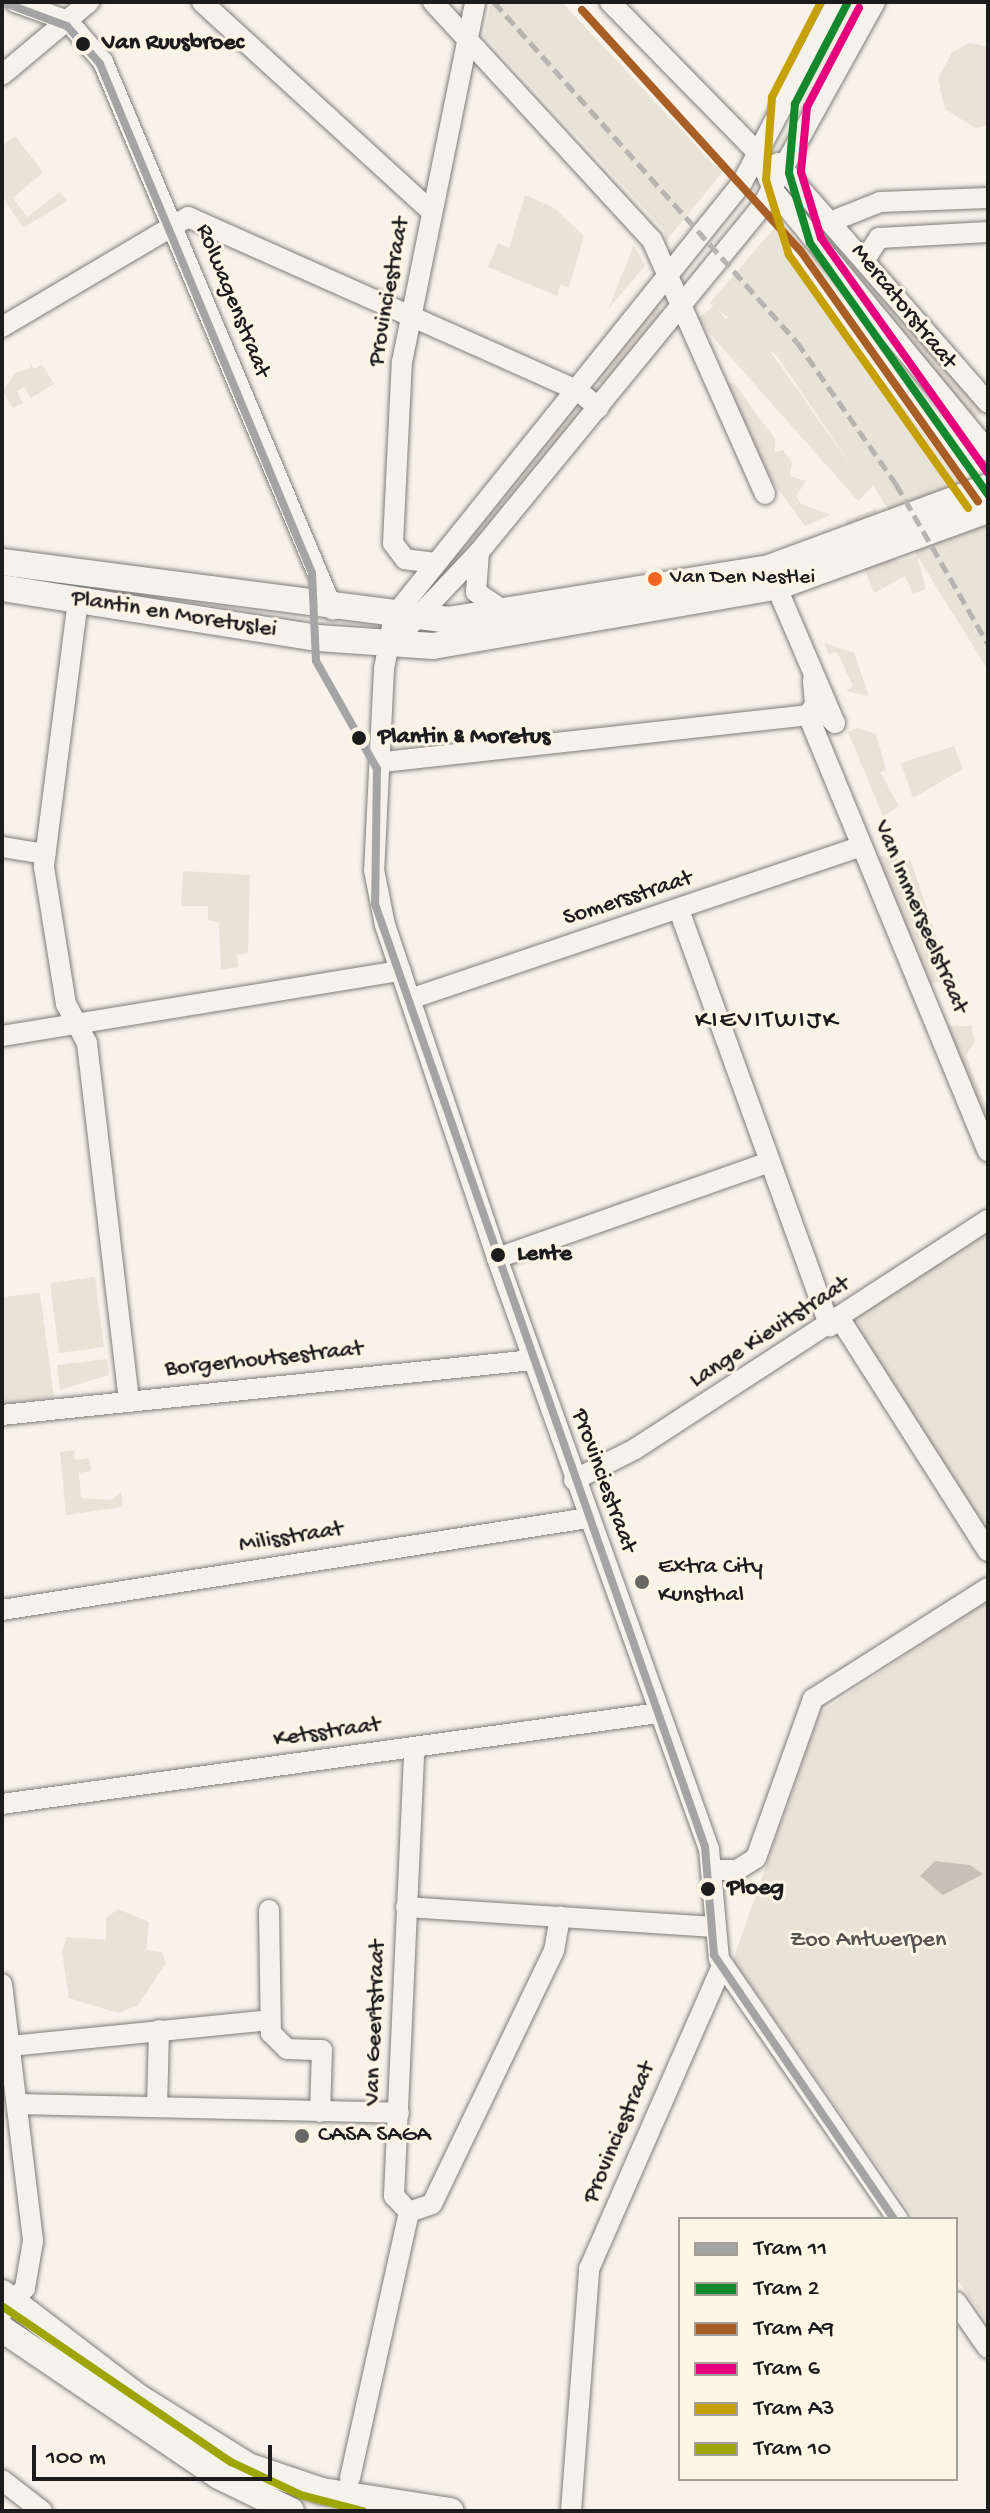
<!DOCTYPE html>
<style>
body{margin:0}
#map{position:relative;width:990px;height:2513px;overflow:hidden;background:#f7f3ea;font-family:"Gochi Hand",sans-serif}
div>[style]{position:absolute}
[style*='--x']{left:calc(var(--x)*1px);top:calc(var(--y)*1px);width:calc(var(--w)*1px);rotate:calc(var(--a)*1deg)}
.built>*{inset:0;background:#e8e3d7}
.green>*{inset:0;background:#e8e2d7}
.water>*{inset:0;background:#c5c1b7}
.roads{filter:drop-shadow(0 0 2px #7f7d79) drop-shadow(0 0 2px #7f7d79)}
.minor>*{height:20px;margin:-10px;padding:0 10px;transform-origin:10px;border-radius:10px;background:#f5f2ec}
.major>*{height:26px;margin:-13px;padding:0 13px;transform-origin:13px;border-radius:13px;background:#f5f2ec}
.rail>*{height:5px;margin-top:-2.5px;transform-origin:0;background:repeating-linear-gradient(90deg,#b6b4af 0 12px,transparent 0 18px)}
.tram-1>*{height:8px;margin:-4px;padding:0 4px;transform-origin:4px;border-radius:4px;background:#a4a4a4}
.tram-2>*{height:8px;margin:-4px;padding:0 4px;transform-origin:4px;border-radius:4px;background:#15882e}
.tram-3>*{height:8px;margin:-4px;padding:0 4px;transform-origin:4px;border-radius:4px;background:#a85e24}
.tram-4>*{height:8px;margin:-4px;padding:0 4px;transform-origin:4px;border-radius:4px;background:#e6007e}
.tram-5>*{height:8px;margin:-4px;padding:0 4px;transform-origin:4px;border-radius:4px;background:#c6a007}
.tram-6>*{height:8px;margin:-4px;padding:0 4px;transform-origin:4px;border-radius:4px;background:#9da507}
.dots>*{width:22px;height:22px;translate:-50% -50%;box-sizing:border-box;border:4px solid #fcf5e5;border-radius:50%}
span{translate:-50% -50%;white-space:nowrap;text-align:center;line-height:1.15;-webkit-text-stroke:6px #fcf5e5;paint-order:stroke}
.bus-label{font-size:22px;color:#1c1c1c}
.left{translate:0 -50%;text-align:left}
.stop-label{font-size:24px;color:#1c1c1c;font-weight:700}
.street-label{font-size:24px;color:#1c1c1c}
.poi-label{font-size:24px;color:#1c1c1c}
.park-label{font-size:24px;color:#555450}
.neighbourhood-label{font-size:26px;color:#1c1c1c;letter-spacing:2px}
.frame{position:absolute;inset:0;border:4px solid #1c1c1c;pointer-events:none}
.legend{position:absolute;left:678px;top:2217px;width:280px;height:264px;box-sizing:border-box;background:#fcf5e5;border:2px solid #a29e95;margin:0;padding:10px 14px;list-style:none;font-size:24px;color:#1c1c1c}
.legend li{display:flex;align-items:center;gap:16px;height:40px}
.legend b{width:40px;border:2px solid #a29e95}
.scale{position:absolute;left:32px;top:2445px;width:240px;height:36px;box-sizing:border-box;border:4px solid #1c1c1c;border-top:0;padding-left:10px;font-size:24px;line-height:28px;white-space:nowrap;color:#1c1c1c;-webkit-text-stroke:6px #fcf5e5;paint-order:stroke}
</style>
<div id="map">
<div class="built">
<i style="clip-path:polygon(491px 2px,562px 2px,715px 166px,727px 167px,665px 242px,665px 231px,484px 35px)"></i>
<i style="clip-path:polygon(775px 227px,787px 237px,780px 245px,988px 518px,988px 670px,873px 485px,862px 469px,856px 473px,778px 357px,710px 303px)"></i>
<i style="clip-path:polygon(988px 1212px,988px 1567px,828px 1316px)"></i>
<i style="clip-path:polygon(40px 1293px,54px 1397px,2px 1404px,2px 1297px)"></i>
</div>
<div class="green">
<i style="clip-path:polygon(970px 43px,988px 47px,988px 126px,975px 128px,945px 109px,938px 79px,952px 52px)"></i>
<i style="clip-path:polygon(15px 136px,43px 172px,13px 198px,27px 217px,60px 192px,67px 201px,23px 228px,2px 196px,2px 146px)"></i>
<i style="clip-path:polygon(525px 195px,554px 208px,584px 236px,569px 287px,560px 285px,557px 296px,488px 267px,498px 243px,509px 248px)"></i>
<i style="clip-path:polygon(810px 203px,985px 410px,973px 419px,804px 213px)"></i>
<i style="clip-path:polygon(634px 245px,645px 266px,608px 309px)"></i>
<i style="clip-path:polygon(715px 305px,725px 319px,744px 314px,856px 473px,863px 469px,874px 485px,858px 501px,697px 319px)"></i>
<i style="clip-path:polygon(656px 306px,663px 313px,603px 385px,595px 378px)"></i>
<i style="clip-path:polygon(29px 361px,34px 369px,42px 364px,54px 384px,31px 398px,24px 387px,17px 391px,23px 403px,13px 408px,3px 391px,15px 373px,31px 368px)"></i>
<i style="clip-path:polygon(734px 383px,775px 439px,775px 452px,783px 450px,792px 462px,790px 476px,806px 481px,796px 496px,801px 504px,831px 515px,805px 526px,768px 475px,727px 384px)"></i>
<i style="clip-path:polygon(576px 403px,584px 410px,434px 594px,427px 589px)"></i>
<i style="clip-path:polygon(876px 509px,897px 562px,917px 556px,926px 589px,913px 594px,905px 576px,874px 593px,846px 520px)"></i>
<i style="clip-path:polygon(824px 643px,854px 653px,869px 696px,846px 691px,853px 686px,837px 652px,829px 654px)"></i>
<i style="clip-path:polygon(857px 728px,876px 734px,886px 770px,880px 772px,899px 806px,883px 816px,848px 732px)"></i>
<i style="clip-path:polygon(954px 746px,963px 769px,913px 798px,901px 763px)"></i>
<i style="clip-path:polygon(882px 856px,911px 861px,950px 978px,927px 985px,876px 858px)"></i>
<i style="clip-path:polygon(183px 871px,250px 875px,248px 953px,237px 955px,238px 967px,221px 970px,219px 923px,208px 920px,208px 906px,181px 906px)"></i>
<i style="clip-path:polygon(945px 1026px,971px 1026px,975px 1042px,966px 1056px,988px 1111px,988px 1133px)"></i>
<i style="clip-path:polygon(95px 1277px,104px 1347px,59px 1353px,50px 1283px)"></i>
<i style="clip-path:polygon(107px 1359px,109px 1375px,60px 1390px,57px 1365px)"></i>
<i style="clip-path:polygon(74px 1450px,75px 1460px,89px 1458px,91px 1471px,79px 1473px,81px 1498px,112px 1500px,121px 1492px,123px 1507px,66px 1515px,60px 1452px)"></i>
<i style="clip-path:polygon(988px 1600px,988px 2323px,956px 2278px,956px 2219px,915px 2219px,733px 1960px,820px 1713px)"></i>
<i style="clip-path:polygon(118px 1909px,149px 1922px,146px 1950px,162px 1952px,166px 1963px,138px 2005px,118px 2013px,69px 1998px,62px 1952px,67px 1937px,106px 1940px,106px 1918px)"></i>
</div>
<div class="water">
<i style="clip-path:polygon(935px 1861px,970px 1865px,983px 1874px,943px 1895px,920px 1876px)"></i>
</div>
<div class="roads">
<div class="minor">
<i style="--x:15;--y:2;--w:56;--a:19.7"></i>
<i style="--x:68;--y:21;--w:54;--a:49.5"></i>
<i style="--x:103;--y:62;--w:594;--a:67.23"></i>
<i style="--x:202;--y:2;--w:309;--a:42.4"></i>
<i style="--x:433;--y:2;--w:323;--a:47.4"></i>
<i style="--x:652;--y:240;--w:278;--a:66"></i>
<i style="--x:610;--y:2;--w:211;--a:45.6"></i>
<i style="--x:758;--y:153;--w:40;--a:68"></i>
<i style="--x:773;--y:190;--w:338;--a:50.5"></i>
<i style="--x:837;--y:2;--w:204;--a:117.7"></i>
<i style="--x:742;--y:183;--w:556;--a:128.79"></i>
<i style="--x:394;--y:616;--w:54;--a:100.7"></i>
<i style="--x:384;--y:669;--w:201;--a:92.8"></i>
<i style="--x:374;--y:870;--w:56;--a:78.7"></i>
<i style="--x:385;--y:925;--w:351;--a:71.4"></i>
<i style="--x:497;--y:1258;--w:628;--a:70.27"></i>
<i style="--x:709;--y:1849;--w:110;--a:84.8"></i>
<i style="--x:719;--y:1959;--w:316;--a:55.5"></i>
<i style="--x:2;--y:75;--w:114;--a:-40"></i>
<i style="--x:778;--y:163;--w:319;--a:48.8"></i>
<i style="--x:835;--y:220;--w:48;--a:-21.8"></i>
<i style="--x:880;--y:202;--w:108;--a:-2.1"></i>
<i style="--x:866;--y:258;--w:24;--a:-57"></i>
<i style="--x:879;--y:238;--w:109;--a:-3.2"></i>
<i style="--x:2;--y:327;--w:216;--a:-30.6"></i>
<i style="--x:188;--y:217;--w:426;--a:24"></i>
<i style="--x:577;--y:390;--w:28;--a:39"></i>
<i style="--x:479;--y:552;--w:40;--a:94.3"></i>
<i style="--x:476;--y:592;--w:36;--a:34"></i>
<i style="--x:436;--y:563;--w:31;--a:-173"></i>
<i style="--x:405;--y:559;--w:20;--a:-127"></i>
<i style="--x:393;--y:543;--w:181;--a:-87.2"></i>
<i style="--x:402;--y:362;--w:367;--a:-78.5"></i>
<i style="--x:771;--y:574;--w:162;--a:66.8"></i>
<i style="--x:835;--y:723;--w:28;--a:-136"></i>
<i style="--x:815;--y:704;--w:24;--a:-95"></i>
<i style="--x:78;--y:600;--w:269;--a:97.3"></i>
<i style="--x:44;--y:867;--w:139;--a:80.9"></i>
<i style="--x:66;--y:1004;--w:44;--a:61.7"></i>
<i style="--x:87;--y:1043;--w:361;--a:83.3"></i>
<i style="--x:394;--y:642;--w:124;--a:-46.6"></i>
<i style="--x:479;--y:552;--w:447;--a:-50.7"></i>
<i style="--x:762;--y:206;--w:233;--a:-61"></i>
<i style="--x:815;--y:705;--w:12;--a:125"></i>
<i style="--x:808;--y:715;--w:472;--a:67.6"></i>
<i style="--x:383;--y:762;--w:428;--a:-6.3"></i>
<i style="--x:2;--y:847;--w:44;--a:9.2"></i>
<i style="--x:679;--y:910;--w:443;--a:70.1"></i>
<i style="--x:410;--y:999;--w:477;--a:-18.7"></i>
<i style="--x:2;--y:1036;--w:404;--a:-9.3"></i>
<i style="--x:497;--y:1258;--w:288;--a:-19.4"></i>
<i style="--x:840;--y:1319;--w:275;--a:57.5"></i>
<i style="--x:2;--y:1415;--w:533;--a:-5.92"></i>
<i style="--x:574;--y:1480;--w:68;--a:-26.9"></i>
<i style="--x:635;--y:1449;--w:421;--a:-33"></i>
<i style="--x:2;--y:1610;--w:593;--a:-8.92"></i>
<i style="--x:2;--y:1804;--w:663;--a:-7.89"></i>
<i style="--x:712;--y:1870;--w:25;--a:0"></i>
<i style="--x:737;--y:1870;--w:22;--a:-32"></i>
<i style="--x:756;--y:1858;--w:169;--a:-70.3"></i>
<i style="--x:813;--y:1699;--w:207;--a:-32.4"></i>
<i style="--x:406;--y:1907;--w:307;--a:3.7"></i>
<i style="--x:269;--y:1910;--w:123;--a:89.1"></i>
<i style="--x:271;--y:2033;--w:23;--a:45"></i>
<i style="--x:287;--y:2049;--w:35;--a:2"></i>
<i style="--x:322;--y:2050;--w:62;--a:91.8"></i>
<i style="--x:2;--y:1984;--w:259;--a:83.1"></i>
<i style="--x:33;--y:2241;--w:48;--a:99.7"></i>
<i style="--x:25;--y:2288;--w:34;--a:133"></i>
<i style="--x:10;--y:2046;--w:261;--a:-5.7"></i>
<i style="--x:17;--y:2104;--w:382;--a:1.3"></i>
<i style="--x:157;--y:2107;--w:77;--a:-88.5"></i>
<i style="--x:409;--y:2212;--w:22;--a:-133"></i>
<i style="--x:394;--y:2196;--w:448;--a:-87.4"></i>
<i style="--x:409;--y:2212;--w:24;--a:-19"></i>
<i style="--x:432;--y:2204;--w:281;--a:-64.3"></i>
<i style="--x:554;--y:1951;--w:35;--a:-80"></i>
<i style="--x:956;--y:2302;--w:56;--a:55.2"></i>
<i style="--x:350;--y:2478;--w:272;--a:-77.5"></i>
<i style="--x:2;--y:2480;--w:51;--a:37.8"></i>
<i style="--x:571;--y:2511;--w:243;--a:-85.7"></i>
<i style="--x:589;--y:2269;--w:331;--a:-66.3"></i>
</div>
<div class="major">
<i style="--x:2;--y:562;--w:450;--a:7.4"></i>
<i style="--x:448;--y:620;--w:325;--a:-9.2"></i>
<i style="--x:769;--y:568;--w:233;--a:-20.3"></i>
<i style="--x:2;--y:588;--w:320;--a:9"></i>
<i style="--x:318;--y:638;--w:115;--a:4"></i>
<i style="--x:433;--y:646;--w:348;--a:-9.8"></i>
<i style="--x:776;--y:587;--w:226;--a:-20"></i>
<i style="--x:2;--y:2293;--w:171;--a:37.4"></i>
<i style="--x:138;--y:2397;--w:130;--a:32.1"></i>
<i style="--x:248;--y:2466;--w:78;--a:18.7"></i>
<i style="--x:322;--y:2491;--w:130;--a:8.9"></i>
<i style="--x:2;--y:2329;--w:262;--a:34.1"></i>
<i style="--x:219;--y:2476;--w:80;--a:25.9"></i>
</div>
</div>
<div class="rail">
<i style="--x:494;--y:2;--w:455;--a:48.3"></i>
<i style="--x:797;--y:342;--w:173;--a:55.1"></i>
<i style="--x:896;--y:484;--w:185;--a:60.1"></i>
</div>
<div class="tram-1">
<i style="--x:2;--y:2;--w:69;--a:20.3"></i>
<i style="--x:67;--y:26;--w:50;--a:49"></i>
<i style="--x:100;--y:64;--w:551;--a:67.39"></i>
<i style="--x:312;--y:573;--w:88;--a:87.4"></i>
<i style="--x:316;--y:661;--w:124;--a:60.5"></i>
<i style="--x:377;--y:769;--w:135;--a:90.8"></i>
<i style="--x:375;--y:904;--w:999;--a:70.71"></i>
<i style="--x:705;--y:1847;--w:108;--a:85.2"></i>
<i style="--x:714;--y:1955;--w:320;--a:55.7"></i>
</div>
<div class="tram-2">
<i style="--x:848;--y:2;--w:115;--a:117.5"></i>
<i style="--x:795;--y:104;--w:69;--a:95"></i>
<i style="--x:789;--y:173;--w:73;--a:73.3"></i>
<i style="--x:810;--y:243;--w:308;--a:54.7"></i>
</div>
<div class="tram-3">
<i style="--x:582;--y:10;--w:324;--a:47.8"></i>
<i style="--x:800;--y:250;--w:308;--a:54.7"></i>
</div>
<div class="tram-4">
<i style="--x:859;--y:8;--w:112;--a:117.7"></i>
<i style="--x:807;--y:107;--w:65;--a:95.3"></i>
<i style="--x:801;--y:172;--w:69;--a:73.1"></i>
<i style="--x:821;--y:238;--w:288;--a:54.6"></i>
</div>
<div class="tram-5">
<i style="--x:821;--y:2;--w:107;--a:117.3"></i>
<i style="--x:772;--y:97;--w:83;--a:94.1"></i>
<i style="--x:766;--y:180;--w:78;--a:73"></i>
<i style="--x:789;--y:255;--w:310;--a:54.7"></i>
</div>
<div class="tram-6">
<i style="--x:2;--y:2306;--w:277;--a:34.3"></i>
<i style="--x:231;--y:2462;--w:77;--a:25.2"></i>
<i style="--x:301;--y:2495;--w:64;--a:14.5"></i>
</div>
<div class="dots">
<i style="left:83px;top:44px;background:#1c1c1c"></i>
<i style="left:655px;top:579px;background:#f26522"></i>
<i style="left:359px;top:738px;background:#1c1c1c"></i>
<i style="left:498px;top:1255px;background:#1c1c1c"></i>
<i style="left:642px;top:1582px;background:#696764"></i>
<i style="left:708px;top:1889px;background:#1c1c1c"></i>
<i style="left:302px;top:2136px;background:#696764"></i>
</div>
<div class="bus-label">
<span class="left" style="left:670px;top:579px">Van Den Nestlei</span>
</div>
<div class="stop-label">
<span class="left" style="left:102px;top:44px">Van Ruusbroec</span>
<span class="left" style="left:378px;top:738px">Plantin &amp; Moretus</span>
<span class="left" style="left:517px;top:1255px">Lente</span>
<span class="left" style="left:727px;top:1889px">Ploeg</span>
</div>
<div class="street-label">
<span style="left:390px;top:292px;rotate:-80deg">Provinciestraat</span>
<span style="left:232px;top:301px;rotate:68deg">Rolwagenstraat</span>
<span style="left:903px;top:307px;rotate:51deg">Mercatorstraat</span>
<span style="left:174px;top:615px;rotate:9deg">Plantin en Moretuslei</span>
<span style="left:628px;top:899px;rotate:-18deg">Somersstraat</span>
<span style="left:920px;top:917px;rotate:67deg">Van Immerseelstraat</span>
<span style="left:770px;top:1333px;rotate:-33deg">Lange Kievitstraat</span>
<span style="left:264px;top:1360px;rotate:-6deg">Borgerhoutsestraat</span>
<span style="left:603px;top:1481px;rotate:70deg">Provinciestraat</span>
<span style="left:291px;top:1538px;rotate:-9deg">Milisstraat</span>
<span style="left:327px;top:1733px;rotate:-8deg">Ketsstraat</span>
<span style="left:376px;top:2023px;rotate:-88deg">Van Geertstraat</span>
<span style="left:620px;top:2133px;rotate:-67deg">Provinciestraat</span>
</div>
<div class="poi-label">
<span class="left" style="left:658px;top:1582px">Extra City<br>Kunsthal</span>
<span class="left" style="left:318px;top:2136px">CASA SAGA</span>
</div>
<div class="park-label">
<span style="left:868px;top:1941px">Zoo Antwerpen</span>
</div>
<div class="neighbourhood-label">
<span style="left:767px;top:1022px">KIEVITWIJK</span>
</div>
<div class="frame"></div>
<ul class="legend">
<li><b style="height:10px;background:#a4a4a4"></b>Tram 11</li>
<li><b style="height:10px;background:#15882e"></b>Tram 2</li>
<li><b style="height:10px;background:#a85e24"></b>Tram A9</li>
<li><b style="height:10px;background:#e6007e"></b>Tram 6</li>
<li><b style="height:10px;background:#c6a007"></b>Tram A3</li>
<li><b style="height:10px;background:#9da507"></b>Tram 10</li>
</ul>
<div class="scale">100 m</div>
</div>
